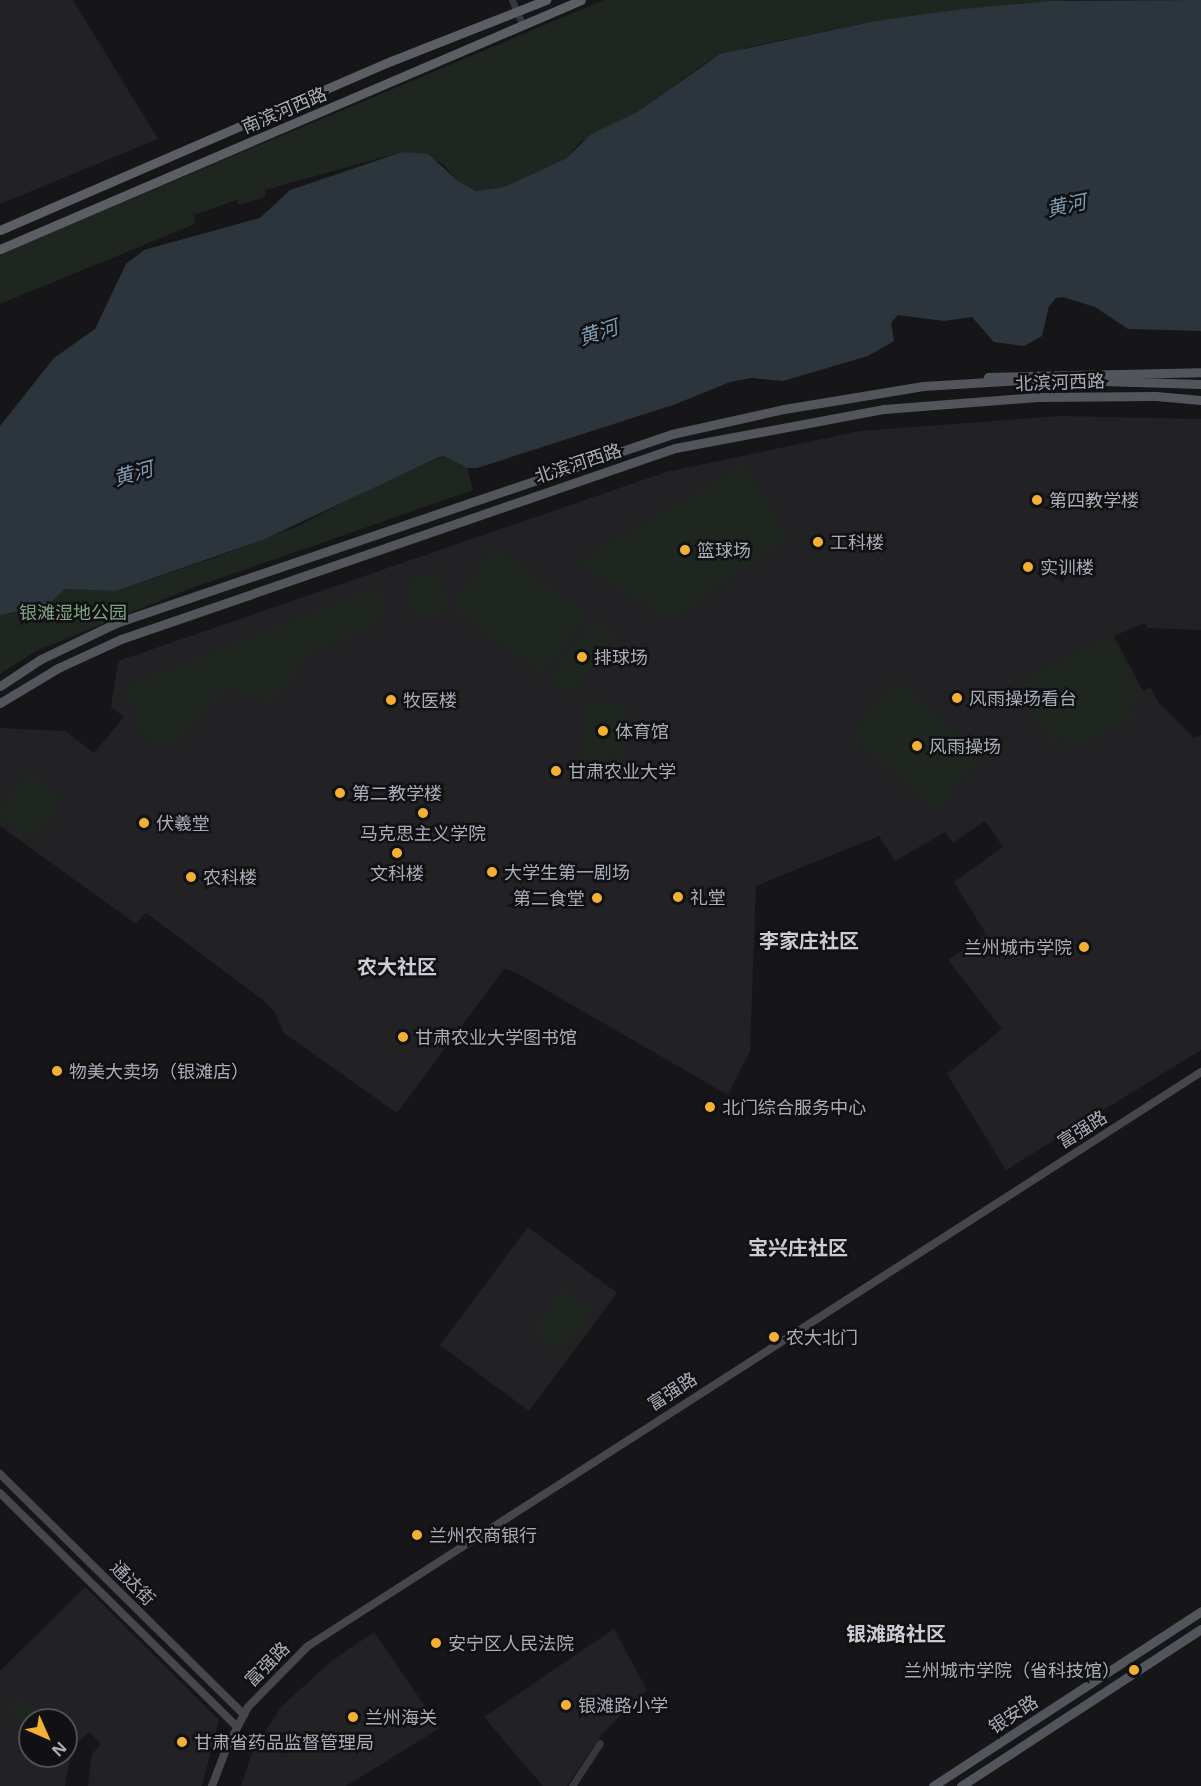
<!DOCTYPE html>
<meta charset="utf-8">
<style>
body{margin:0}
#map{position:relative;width:1201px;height:1786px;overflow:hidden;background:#161618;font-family:"Noto Sans","Noto Sans SC",sans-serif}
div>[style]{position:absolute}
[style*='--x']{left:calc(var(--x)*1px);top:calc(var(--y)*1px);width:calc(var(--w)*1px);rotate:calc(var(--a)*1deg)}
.built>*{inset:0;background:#222225}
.green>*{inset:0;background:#1e261f}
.water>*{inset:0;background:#2c353c}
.tertiary>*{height:7px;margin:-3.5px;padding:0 3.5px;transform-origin:3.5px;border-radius:3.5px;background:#37383d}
.secondary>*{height:8px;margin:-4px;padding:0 4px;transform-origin:4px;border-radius:4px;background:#45474d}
.primary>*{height:9px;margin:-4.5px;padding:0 4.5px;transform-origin:4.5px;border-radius:4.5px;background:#53555c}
.trunk>*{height:9px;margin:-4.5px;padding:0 4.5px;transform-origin:4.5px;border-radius:4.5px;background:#5b5e65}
.dots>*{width:16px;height:16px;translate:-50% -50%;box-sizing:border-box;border:3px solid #111113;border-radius:50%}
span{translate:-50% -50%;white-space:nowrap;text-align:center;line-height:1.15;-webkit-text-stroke:5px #111113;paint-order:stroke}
.street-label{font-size:18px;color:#a8adb8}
.poi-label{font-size:18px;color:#a8adb8}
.left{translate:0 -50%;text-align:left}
.right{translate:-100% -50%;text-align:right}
.park-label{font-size:18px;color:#7fa381}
.water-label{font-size:20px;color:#7f9bb3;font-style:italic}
.neighbourhood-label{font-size:20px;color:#c9ccd4;font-weight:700}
.north{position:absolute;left:18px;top:1708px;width:60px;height:60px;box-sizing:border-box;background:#111113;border:2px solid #4d4f55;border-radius:50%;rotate:135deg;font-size:16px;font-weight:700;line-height:24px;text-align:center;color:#a8adb8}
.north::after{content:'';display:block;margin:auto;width:21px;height:27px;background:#f2b134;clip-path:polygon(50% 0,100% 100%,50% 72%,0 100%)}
</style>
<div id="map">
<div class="built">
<i style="clip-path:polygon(0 0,73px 0,158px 139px,0 204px)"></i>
<i style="clip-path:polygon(1060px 416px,1201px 419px,1201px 630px,1148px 628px,1145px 623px,1114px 636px,1143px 691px,1150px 687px,1159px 703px,1194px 738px,1201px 735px,1201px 1050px,1006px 1170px,947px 1074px,1002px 1029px,948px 960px,986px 934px,954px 882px,1003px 847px,985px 821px,953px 843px,945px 832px,895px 861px,879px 836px,756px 886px,750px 1051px,728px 1095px,515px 972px,504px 969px,397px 1113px,284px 1033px,274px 1011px,263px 1000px,146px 913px,136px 924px,0 826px,0 728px,65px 731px,94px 753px,124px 717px,111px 707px,118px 661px,666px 472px,860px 431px)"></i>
<i style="clip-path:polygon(528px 1227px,617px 1293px,529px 1411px,440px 1345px)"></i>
<i style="clip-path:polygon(evenodd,85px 1587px,219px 1720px,202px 1786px,88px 1786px,92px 1754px,101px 1744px,89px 1732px,72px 1748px,65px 1786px,0 1786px,0 1671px,85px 1587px,30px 1720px,66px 1720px,66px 1756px,30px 1756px,30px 1720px)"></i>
<i style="clip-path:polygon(614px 1629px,647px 1690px,603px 1733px,567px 1786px,543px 1786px,484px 1717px)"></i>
<i style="clip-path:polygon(374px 1632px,440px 1728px,346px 1786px,241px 1786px,252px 1753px,281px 1707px,330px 1662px)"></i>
</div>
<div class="green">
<i style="clip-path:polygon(604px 0,1071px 0,875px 21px,749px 47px,711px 59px,637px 112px,580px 142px,567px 158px,504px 187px,476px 191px,458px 181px,442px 163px,402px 152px,265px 190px,265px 197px,239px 205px,237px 200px,194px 215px,195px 224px,0 304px,0 254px)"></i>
<i style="clip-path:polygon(444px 456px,467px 468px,473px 490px,192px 588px,36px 651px,0 674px,0 615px,35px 610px,65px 589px,116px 591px,214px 558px,298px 526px,387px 480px)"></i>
<i style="clip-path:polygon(744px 464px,790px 538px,670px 621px,577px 562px)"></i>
<i style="clip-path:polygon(495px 546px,588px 614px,543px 675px,450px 607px)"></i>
<i style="clip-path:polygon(442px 574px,449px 611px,412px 617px,406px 580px)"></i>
<i style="clip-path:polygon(381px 585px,383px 621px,304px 657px,290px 685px,266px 703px,226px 687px,169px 749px,140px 736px,138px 720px,126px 698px,132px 684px)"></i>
<i style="clip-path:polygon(593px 618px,616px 635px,571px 696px,548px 679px)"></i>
<i style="clip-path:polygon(1112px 634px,1137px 685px,1133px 687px,1139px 699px,1128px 704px,1135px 718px,1071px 750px,1064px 737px,1049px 744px,1017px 681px)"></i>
<i style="clip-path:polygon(897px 680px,984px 755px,937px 811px,849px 736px)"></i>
<i style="clip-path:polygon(583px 703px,625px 704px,624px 757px,581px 758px)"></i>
<i style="clip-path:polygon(28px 771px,64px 798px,34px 840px,0 817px,0 810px)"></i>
<i style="clip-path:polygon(563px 1288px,594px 1310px,562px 1352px,532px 1330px)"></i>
<i style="clip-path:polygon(20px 1697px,44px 1720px,30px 1720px,30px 1733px,7px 1710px)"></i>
</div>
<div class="water">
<i style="clip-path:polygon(1201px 0,1201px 331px,1128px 329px,1095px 307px,1063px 297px,1056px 298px,1049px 306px,1042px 336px,1024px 346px,994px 342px,972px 317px,944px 321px,898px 315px,891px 323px,894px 341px,868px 356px,783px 381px,751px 378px,730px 382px,676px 404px,477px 468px,467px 468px,444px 456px,437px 458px,265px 539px,116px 591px,65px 589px,47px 606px,0 615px,0 426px,54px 358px,95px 329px,126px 264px,144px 250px,260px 218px,290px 190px,402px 152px,428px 154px,458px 181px,476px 191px,504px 187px,567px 158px,590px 135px,637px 112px,720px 54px,875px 21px,964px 9px,1050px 1px)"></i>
</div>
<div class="tertiary">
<i style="--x:512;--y:0;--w:26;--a:67"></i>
<i style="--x:572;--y:1786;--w:51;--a:-56.9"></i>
</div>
<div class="secondary">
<i style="--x:0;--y:1474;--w:343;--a:44.6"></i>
<i style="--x:0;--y:1493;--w:332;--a:44.6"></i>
<i style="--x:212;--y:1786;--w:40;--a:-69"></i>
<i style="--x:226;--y:1749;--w:47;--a:-62.4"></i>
<i style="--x:248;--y:1707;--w:86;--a:-45.5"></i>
<i style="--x:308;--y:1646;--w:1062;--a:-32.73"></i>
</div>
<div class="primary">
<i style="--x:988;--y:377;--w:213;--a:-1.3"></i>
<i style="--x:0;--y:686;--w:49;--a:-33.4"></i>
<i style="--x:41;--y:659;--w:83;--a:-25.6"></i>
<i style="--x:116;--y:623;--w:587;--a:-18.77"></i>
<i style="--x:672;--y:434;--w:115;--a:-12.6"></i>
<i style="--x:784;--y:409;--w:141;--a:-9.4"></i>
<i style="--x:923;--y:386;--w:113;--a:-3.5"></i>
<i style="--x:1036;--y:379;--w:165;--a:1.7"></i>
<i style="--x:0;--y:703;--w:68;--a:-31.1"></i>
<i style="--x:58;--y:668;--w:69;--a:-24.7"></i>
<i style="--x:121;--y:639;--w:586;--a:-19.02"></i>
<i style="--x:675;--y:448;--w:213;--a:-10.6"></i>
<i style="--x:884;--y:409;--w:154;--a:-4.5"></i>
<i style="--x:1038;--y:397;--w:118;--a:-0.5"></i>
<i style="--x:1156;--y:396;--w:45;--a:5.1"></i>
<i style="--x:933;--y:1786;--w:320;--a:-33.1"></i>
<i style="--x:961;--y:1786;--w:287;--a:-33.2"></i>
</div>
<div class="trunk">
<i style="--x:0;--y:230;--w:426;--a:-23.4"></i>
<i style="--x:391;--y:61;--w:167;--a:-21.5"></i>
<i style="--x:0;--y:249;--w:632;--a:-23.2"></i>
</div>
<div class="dots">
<i style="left:1037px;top:500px;background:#f2b134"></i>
<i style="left:818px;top:542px;background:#f2b134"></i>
<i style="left:685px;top:550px;background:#f2b134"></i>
<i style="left:1028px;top:567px;background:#f2b134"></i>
<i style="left:582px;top:657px;background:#f2b134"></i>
<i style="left:957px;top:698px;background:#f2b134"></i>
<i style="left:391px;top:700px;background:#f2b134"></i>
<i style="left:603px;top:731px;background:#f2b134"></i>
<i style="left:917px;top:746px;background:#f2b134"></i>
<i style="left:556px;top:771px;background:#f2b134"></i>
<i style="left:340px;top:793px;background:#f2b134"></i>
<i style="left:423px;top:813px;background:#f2b134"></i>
<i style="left:144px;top:823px;background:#f2b134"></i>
<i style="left:397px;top:853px;background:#f2b134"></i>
<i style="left:492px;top:872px;background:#f2b134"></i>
<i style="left:191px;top:877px;background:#f2b134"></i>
<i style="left:678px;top:897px;background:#f2b134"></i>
<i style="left:597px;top:898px;background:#f2b134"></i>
<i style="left:1084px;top:947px;background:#f2b134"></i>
<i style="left:403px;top:1037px;background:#f2b134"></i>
<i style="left:57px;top:1071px;background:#f2b134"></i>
<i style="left:710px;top:1107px;background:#f2b134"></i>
<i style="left:774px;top:1337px;background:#f2b134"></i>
<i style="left:417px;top:1535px;background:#f2b134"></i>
<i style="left:436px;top:1643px;background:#f2b134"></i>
<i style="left:1134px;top:1670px;background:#f2b134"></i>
<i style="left:566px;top:1705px;background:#f2b134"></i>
<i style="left:353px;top:1717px;background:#f2b134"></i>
<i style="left:182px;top:1742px;background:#f2b134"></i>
</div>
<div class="street-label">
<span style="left:284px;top:110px;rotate:-23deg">南滨河西路</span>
<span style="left:1060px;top:382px;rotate:-2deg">北滨河西路</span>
<span style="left:578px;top:463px;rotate:-18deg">北滨河西路</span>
<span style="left:1082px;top:1129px;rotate:-32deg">富强路</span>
<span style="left:672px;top:1391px;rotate:-33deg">富强路</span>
<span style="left:133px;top:1583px;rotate:45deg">通达街</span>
<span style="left:267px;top:1664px;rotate:-45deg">富强路</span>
<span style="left:1013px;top:1714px;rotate:-33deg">银安路</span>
</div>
<div class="poi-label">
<span class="left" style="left:1049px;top:500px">第四教学楼</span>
<span class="left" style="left:830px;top:542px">工科楼</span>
<span class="left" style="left:697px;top:550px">篮球场</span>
<span class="left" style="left:1040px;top:567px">实训楼</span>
<span class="left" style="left:594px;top:657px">排球场</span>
<span class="left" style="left:969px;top:698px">风雨操场看台</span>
<span class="left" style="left:403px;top:700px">牧医楼</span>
<span class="left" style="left:615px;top:731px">体育馆</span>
<span class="left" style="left:929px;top:746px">风雨操场</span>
<span class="left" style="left:568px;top:771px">甘肃农业大学</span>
<span class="left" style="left:352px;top:793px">第二教学楼</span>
<span class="left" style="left:156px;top:823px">伏羲堂</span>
<span style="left:423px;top:833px">马克思主义学院</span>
<span class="left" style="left:504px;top:872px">大学生第一剧场</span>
<span style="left:397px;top:873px">文科楼</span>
<span class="left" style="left:203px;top:877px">农科楼</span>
<span class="left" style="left:690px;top:897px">礼堂</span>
<span class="right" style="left:585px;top:898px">第二食堂</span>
<span class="right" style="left:1072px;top:947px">兰州城市学院</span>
<span class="left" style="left:415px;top:1037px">甘肃农业大学图书馆</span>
<span class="left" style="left:69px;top:1071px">物美大卖场（银滩店）</span>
<span class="left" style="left:722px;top:1107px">北门综合服务中心</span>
<span class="left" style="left:786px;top:1337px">农大北门</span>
<span class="left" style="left:429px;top:1535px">兰州农商银行</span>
<span class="left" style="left:448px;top:1643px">安宁区人民法院</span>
<span class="right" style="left:1120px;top:1670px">兰州城市学院（省科技馆）</span>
<span class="left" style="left:578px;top:1705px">银滩路小学</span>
<span class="left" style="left:365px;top:1717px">兰州海关</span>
<span class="left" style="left:194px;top:1742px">甘肃省药品监督管理局</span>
</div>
<div class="park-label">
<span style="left:73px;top:612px">银滩湿地公园</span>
</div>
<div class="water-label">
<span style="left:1066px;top:205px;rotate:-12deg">黄河</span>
<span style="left:598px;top:332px;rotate:-18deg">黄河</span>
<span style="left:133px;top:473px;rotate:-16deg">黄河</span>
</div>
<div class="neighbourhood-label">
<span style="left:809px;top:940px">李家庄社区</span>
<span style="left:397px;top:966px">农大社区</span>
<span style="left:798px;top:1247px">宝兴庄社区</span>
<span style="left:896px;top:1633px">银滩路社区</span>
</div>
<div class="north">N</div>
</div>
